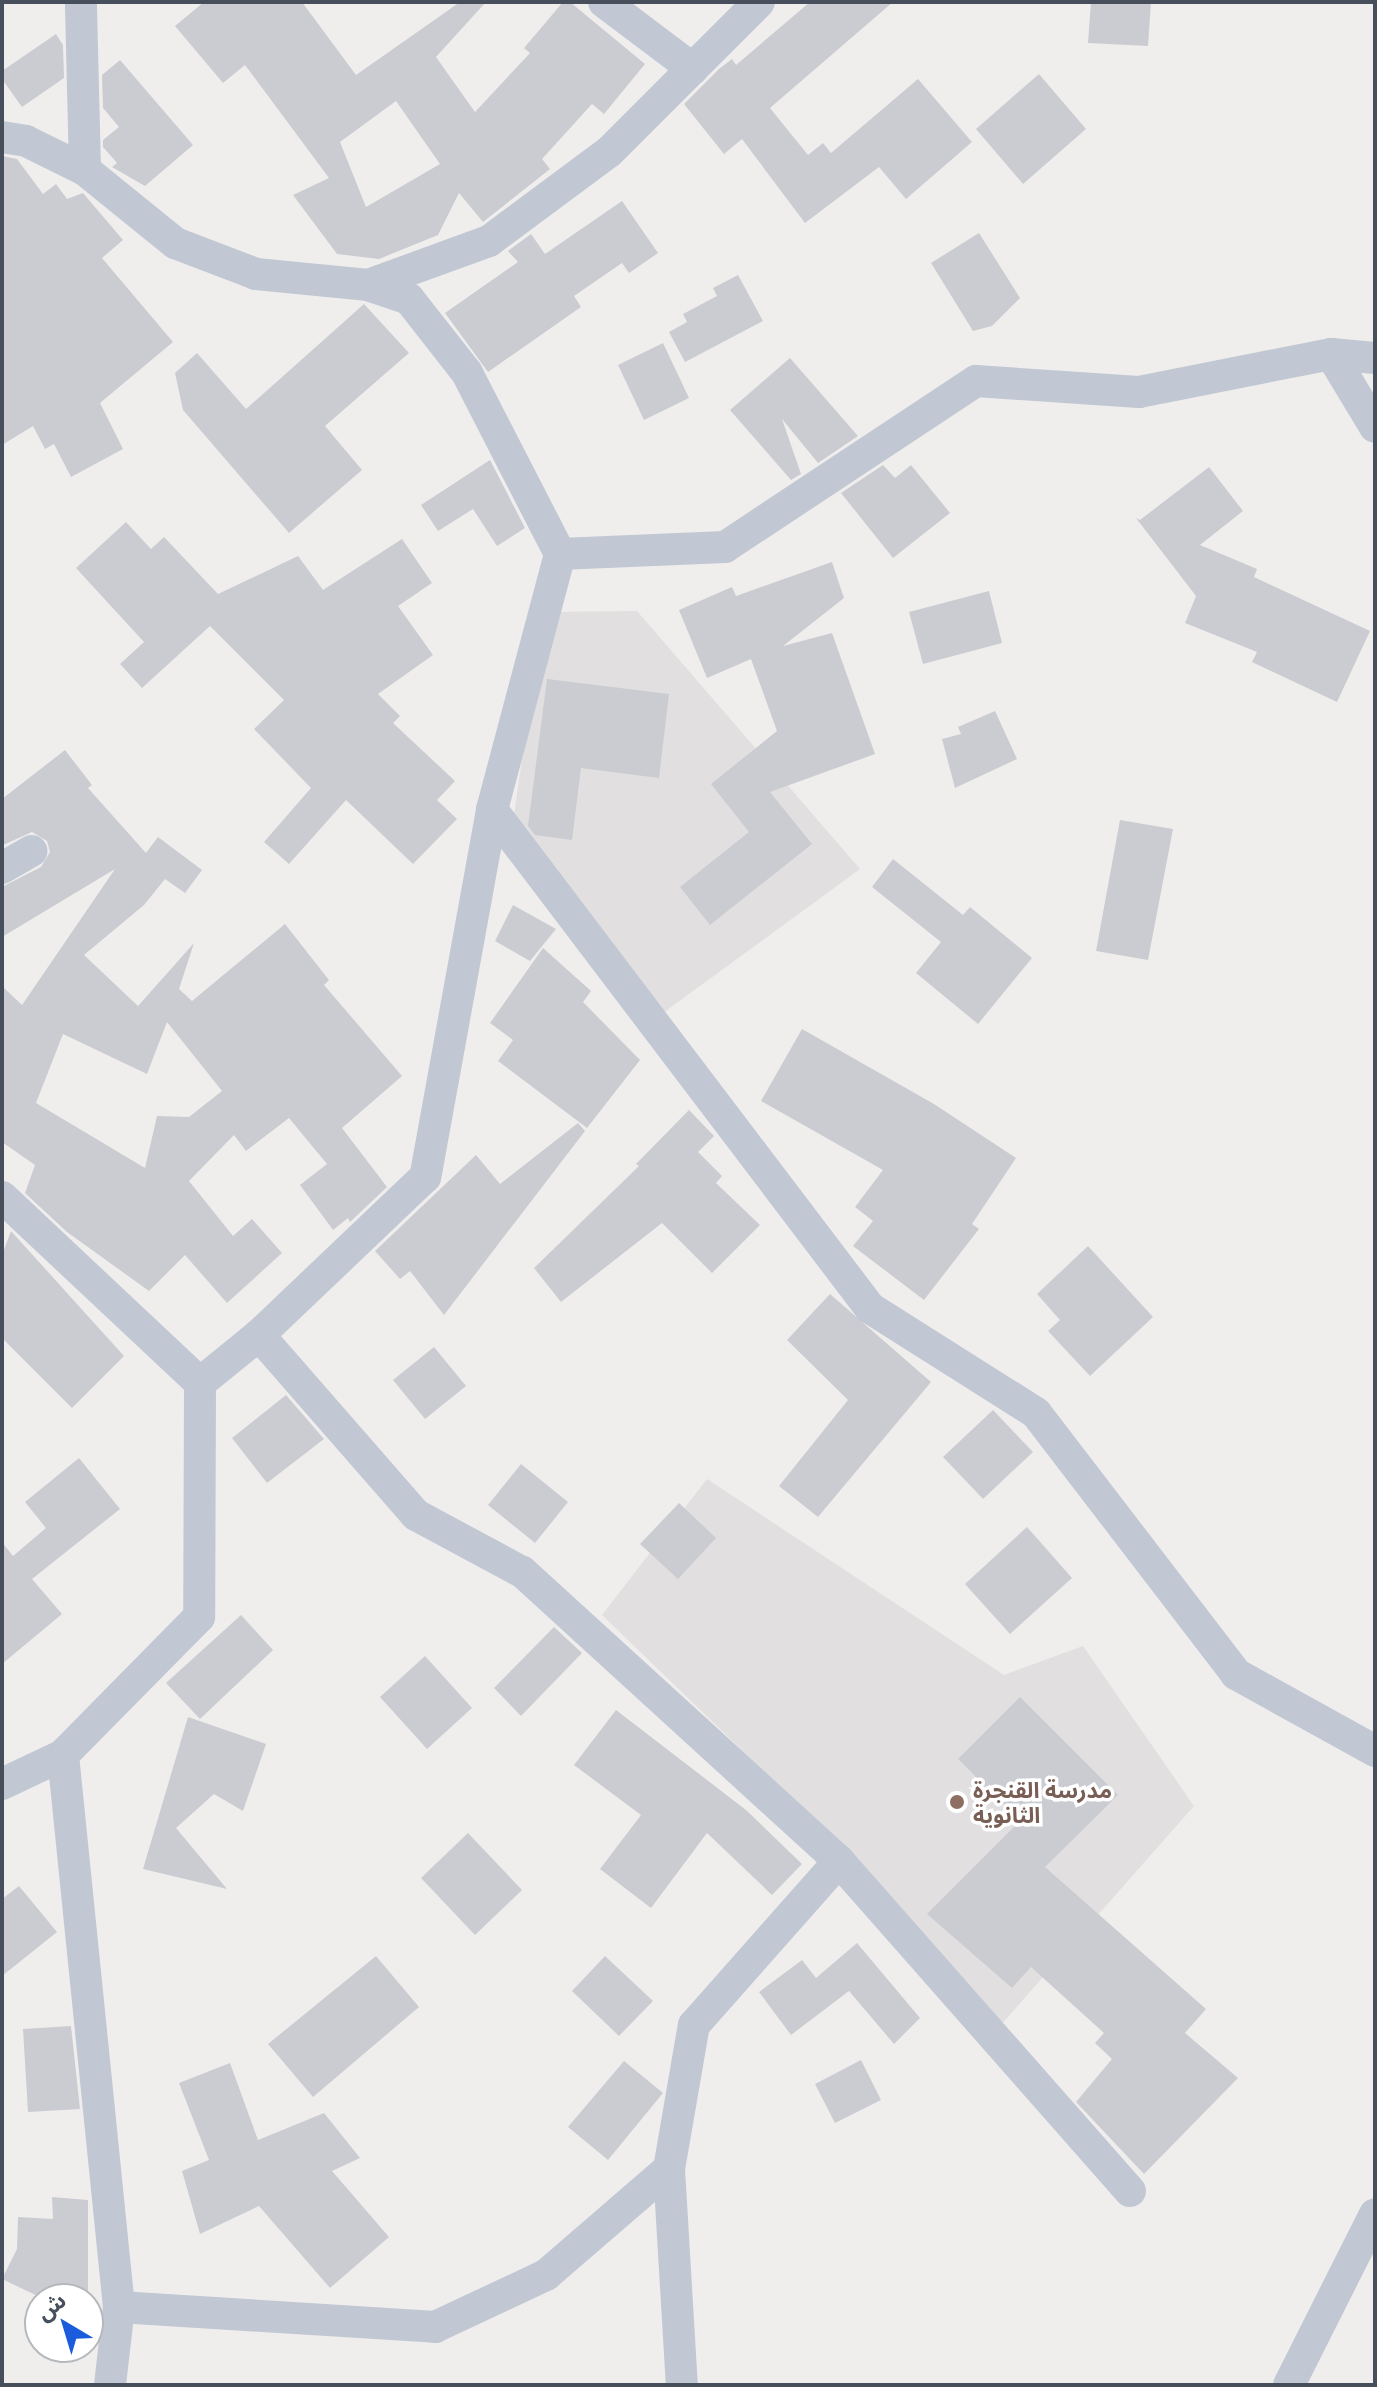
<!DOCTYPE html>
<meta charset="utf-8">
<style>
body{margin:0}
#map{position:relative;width:1377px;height:2387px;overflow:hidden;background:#f0eeed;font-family:"Noto Sans","Noto Sans Arabic",sans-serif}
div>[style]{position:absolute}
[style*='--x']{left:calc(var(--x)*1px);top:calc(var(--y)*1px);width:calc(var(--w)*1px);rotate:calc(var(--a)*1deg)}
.education>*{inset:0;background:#e1dfdf}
.building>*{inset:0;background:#caccd2}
.street>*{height:32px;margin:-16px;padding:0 16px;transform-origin:16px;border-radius:16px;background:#c1c8d3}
.dots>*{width:22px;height:22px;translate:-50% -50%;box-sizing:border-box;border:4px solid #fff;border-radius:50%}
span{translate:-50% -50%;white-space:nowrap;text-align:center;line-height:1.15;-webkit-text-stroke:7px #fff;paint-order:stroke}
.education-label{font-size:22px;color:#785e54;font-weight:700}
.left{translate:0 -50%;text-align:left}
.frame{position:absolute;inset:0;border:4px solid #464f5b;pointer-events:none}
.north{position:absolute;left:24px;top:2283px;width:80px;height:80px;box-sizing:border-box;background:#fff;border:2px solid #b5b9bd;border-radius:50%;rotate:322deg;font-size:22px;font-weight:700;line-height:32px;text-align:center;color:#464f5b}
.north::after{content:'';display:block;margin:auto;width:28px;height:36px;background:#1b5cdd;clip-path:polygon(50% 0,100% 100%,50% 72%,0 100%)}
</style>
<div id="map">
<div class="education">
<i style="clip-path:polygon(637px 611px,860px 869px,663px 1013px,512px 829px,543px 612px)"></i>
<i style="clip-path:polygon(707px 1479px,1004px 1675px,1083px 1646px,1194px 1806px,1000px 2026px,866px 1870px,602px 1615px)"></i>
</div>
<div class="building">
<i style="clip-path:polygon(evenodd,204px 2px,302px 2px,356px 75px,460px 2px,486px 2px,436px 57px,475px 112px,530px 53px,524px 48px,563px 2px,570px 2px,645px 64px,604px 114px,592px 104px,542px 159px,550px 169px,483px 222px,459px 193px,438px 235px,379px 259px,337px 254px,293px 195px,329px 178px,245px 65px,223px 83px,175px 26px,204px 2px,396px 101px,440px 164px,366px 207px,340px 142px,396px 101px)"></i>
<i style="clip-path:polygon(810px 2px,893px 2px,770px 108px,808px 155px,823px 143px,831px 153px,918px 79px,972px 142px,906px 199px,879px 167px,805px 223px,742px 139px,724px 154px,684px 104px,719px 69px,732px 59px,736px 65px)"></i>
<i style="clip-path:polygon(1091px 2px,1151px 2px,1148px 46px,1088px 43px)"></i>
<i style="clip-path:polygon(56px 34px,63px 45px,64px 78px,22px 107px,2px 79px,2px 71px)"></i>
<i style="clip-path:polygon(120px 60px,193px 145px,145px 186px,112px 167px,117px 163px,103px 147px,103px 140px,119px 127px,103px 108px,102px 75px)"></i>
<i style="clip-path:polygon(1039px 74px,1086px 129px,1023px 184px,976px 129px)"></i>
<i style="clip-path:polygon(2px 156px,17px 159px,43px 194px,56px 184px,67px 199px,83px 193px,123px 240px,102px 258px,173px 342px,100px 403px,123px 449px,71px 477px,54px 444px,45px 449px,33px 426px,2px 445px)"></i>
<i style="clip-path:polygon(622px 201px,658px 253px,629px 273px,622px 263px,574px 296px,581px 307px,488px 372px,445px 313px,518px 262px,508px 251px,531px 234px,545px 254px)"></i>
<i style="clip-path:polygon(979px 233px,1020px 298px,992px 326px,973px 331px,931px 263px)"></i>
<i style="clip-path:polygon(738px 275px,763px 321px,685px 362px,669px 332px,687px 322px,683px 314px,717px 296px,713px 288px)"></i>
<i style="clip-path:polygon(364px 304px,409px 353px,325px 426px,362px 470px,289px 533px,183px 410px,175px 373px,197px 353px,246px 409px)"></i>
<i style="clip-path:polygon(663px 343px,689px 398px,644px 420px,618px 365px)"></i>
<i style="clip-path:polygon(790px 358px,858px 436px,818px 463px,782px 419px,801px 474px,791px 480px,730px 410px)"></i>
<i style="clip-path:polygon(490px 460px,525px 528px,497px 546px,473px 509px,438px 531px,421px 505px)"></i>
<i style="clip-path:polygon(883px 465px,895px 478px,911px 465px,950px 513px,893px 558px,841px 493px)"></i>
<i style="clip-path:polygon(1209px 467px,1243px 511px,1200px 545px,1257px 569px,1254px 577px,1370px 631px,1337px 702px,1252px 662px,1257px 652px,1185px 623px,1196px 596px,1136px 518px,1140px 520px)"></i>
<i style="clip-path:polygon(126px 522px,151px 549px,164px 537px,218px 594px,298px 556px,323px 590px,402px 539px,432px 583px,398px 606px,433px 655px,378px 694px,400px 716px,393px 723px,455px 781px,437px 800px,457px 819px,413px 864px,346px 800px,289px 864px,264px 842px,311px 788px,254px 729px,284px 700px,210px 626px,142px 688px,120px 664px,144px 642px,76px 568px)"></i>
<i style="clip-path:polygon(832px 562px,844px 598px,783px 646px,832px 633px,875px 754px,770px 792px,812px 844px,710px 925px,680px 887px,749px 832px,711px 784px,777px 731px,751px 659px,707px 678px,679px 610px,732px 587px,736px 596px)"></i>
<i style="clip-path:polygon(989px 591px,1002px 643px,923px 664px,909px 612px)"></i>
<i style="clip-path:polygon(547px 679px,669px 694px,659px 778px,581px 768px,572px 840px,535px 835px,528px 826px)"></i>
<i style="clip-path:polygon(995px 711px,1017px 759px,955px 788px,942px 739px,961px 734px,958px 727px)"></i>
<i style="clip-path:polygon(evenodd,65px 750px,92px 785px,88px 788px,146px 853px,158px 837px,202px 870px,185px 893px,165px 879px,144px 905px,84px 955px,138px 1006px,194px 943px,179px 989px,192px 1001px,285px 924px,329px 980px,324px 985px,402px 1076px,342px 1128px,387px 1187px,350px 1222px,348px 1218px,333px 1230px,300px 1185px,327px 1164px,289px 1118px,246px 1151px,234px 1135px,189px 1181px,233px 1236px,252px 1219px,282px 1253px,227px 1303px,185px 1255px,149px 1291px,67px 1232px,25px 1193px,35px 1165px,2px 1142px,2px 986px,22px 1005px,115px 869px,2px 937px,2px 887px,41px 867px,50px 852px,47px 841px,32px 832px,3px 845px,2px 799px,65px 750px,167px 1022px,222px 1091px,189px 1117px,157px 1116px,145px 1168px,36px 1103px,63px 1034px,147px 1074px,167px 1022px)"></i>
<i style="clip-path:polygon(1120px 820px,1173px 829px,1148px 960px,1096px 951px)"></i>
<i style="clip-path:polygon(893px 859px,963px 915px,970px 907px,1032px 958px,978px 1024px,916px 973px,941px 942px,872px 887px)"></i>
<i style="clip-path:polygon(513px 905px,556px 929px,530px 961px,495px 941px)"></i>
<i style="clip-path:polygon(543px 948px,591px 991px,583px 1002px,640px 1060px,587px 1128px,498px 1061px,513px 1040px,490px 1023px)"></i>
<i style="clip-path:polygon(802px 1029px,934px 1104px,1016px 1158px,972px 1224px,979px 1229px,924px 1300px,853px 1246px,873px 1221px,855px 1207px,883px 1170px,761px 1101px)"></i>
<i style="clip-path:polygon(689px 1110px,714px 1136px,698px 1152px,722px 1176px,716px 1183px,760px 1225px,712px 1273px,662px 1223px,561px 1302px,534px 1268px,639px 1166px,636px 1164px)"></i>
<i style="clip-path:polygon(578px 1123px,585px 1131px,444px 1315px,410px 1271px,400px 1279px,375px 1251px,476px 1155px,500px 1184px)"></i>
<i style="clip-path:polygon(11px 1231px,124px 1356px,72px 1408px,2px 1338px,2px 1255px)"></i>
<i style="clip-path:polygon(1088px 1246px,1153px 1317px,1090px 1376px,1048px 1331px,1060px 1320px,1037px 1294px)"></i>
<i style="clip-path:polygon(830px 1294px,931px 1382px,818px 1517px,779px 1486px,848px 1400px,787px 1340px)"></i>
<i style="clip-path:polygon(434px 1347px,466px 1386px,425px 1419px,393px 1380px)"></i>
<i style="clip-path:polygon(286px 1395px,324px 1439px,267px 1483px,232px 1438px)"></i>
<i style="clip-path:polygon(993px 1410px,1033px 1452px,983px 1499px,943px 1457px)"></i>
<i style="clip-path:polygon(79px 1458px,120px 1509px,32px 1579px,62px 1614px,2px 1664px,2px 1542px,13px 1556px,46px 1528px,25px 1502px)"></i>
<i style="clip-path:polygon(521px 1464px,568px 1502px,535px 1543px,488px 1505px)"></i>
<i style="clip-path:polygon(679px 1503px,716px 1538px,678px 1579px,640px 1544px)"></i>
<i style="clip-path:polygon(1027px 1527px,1072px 1578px,1010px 1634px,965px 1584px)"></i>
<i style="clip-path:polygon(241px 1615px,273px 1650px,200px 1719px,166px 1683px)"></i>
<i style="clip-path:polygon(554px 1627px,582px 1653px,521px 1716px,494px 1688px)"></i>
<i style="clip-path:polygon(425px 1656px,472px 1708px,427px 1749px,380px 1697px)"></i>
<i style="clip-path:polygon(1020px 1697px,1118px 1795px,1045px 1867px,1206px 2009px,1185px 2033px,1238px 2078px,1144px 2174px,1076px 2102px,1112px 2059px,1095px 2043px,1104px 2033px,1031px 1967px,1012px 1988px,927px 1914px,1020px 1821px,958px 1759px)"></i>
<i style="clip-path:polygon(616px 1710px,746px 1810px,802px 1864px,772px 1895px,707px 1833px,651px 1908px,600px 1869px,641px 1815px,574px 1765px)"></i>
<i style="clip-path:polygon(188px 1717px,266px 1744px,243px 1811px,214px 1794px,176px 1828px,227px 1889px,143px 1869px)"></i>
<i style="clip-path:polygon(468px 1833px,522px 1890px,475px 1935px,421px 1878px)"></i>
<i style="clip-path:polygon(19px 1886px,57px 1932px,2px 1976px,2px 1899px)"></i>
<i style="clip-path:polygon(857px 1943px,920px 2018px,894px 2044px,849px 1991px,791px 2035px,759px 1992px,802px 1960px,816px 1978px)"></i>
<i style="clip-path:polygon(376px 1956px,419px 2007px,313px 2097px,268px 2044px)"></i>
<i style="clip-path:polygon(605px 1956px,653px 2001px,619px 2036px,572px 1991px)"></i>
<i style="clip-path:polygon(71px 2026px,80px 2109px,28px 2112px,23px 2029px)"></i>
<i style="clip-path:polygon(861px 2060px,881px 2100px,835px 2123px,815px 2084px)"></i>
<i style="clip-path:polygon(624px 2061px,663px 2093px,608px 2160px,568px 2127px)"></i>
<i style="clip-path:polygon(230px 2063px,258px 2140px,324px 2113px,360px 2158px,332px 2171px,389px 2237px,330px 2288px,259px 2206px,200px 2234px,182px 2171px,209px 2160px,179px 2083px)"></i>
<i style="clip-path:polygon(52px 2197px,88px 2200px,88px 2297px,44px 2299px,2px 2279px,17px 2249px,18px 2217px,53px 2219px)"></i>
</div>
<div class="street">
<i style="--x:604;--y:2;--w:111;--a:37"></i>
<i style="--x:2;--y:137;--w:24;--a:9"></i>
<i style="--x:26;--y:141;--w:66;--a:26.2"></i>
<i style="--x:85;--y:170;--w:168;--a:-91.4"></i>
<i style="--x:85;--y:170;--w:116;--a:39"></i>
<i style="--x:175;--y:243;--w:87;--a:20.9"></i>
<i style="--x:256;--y:274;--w:113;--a:5.6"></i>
<i style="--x:368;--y:285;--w:43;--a:18.9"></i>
<i style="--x:409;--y:299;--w:94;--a:51.9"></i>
<i style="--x:467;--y:373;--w:203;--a:62.8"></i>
<i style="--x:560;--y:554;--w:265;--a:104.9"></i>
<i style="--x:492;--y:810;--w:373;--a:100.3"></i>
<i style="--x:425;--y:1177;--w:229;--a:136.4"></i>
<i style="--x:259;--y:1335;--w:76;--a:140.9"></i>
<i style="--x:200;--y:1383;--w:234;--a:90.2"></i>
<i style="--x:199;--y:1617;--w:194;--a:134.6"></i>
<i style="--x:63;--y:1755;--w:555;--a:84.21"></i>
<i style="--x:119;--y:2307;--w:79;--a:96.6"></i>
<i style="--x:368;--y:285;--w:129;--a:-20"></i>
<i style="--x:489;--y:241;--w:149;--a:-36.6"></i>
<i style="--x:609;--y:152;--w:212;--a:-45"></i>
<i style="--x:1331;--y:354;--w:85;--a:58.9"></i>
<i style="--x:560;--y:554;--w:165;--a:-2.4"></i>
<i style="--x:725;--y:547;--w:301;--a:-33.5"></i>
<i style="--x:976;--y:381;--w:163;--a:3.9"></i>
<i style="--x:1139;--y:392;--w:196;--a:-11.2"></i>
<i style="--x:1331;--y:354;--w:44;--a:5.2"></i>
<i style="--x:492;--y:810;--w:625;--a:52.8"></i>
<i style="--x:870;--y:1308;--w:196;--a:32.3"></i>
<i style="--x:1036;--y:1413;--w:329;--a:52.5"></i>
<i style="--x:1236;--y:1674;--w:159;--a:29"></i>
<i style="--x:2;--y:868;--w:34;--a:-30"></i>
<i style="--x:2;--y:1197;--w:272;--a:43.2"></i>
<i style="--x:2;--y:1784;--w:68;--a:-25.4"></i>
<i style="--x:839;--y:1861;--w:440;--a:48.6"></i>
<i style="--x:669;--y:2169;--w:216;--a:86.6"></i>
<i style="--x:119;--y:2307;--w:317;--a:3.6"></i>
<i style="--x:435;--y:2327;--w:123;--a:-25.1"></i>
<i style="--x:546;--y:2275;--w:162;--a:-40.8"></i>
<i style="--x:669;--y:2169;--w:146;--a:-80.2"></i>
<i style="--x:694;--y:2025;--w:219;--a:-48.5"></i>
<i style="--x:839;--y:1861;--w:429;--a:-137.6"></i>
<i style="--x:522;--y:1572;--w:120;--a:-151.7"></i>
<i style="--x:416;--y:1515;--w:239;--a:-131.1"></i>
<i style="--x:1289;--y:2385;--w:191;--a:-63.3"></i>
</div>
<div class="dots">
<i style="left:957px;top:1802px;background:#8d6e63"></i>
</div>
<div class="education-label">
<span class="left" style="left:973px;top:1802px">مدرسة القنجرة<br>الثانوية</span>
</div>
<div class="frame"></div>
<div class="north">ش</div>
</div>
